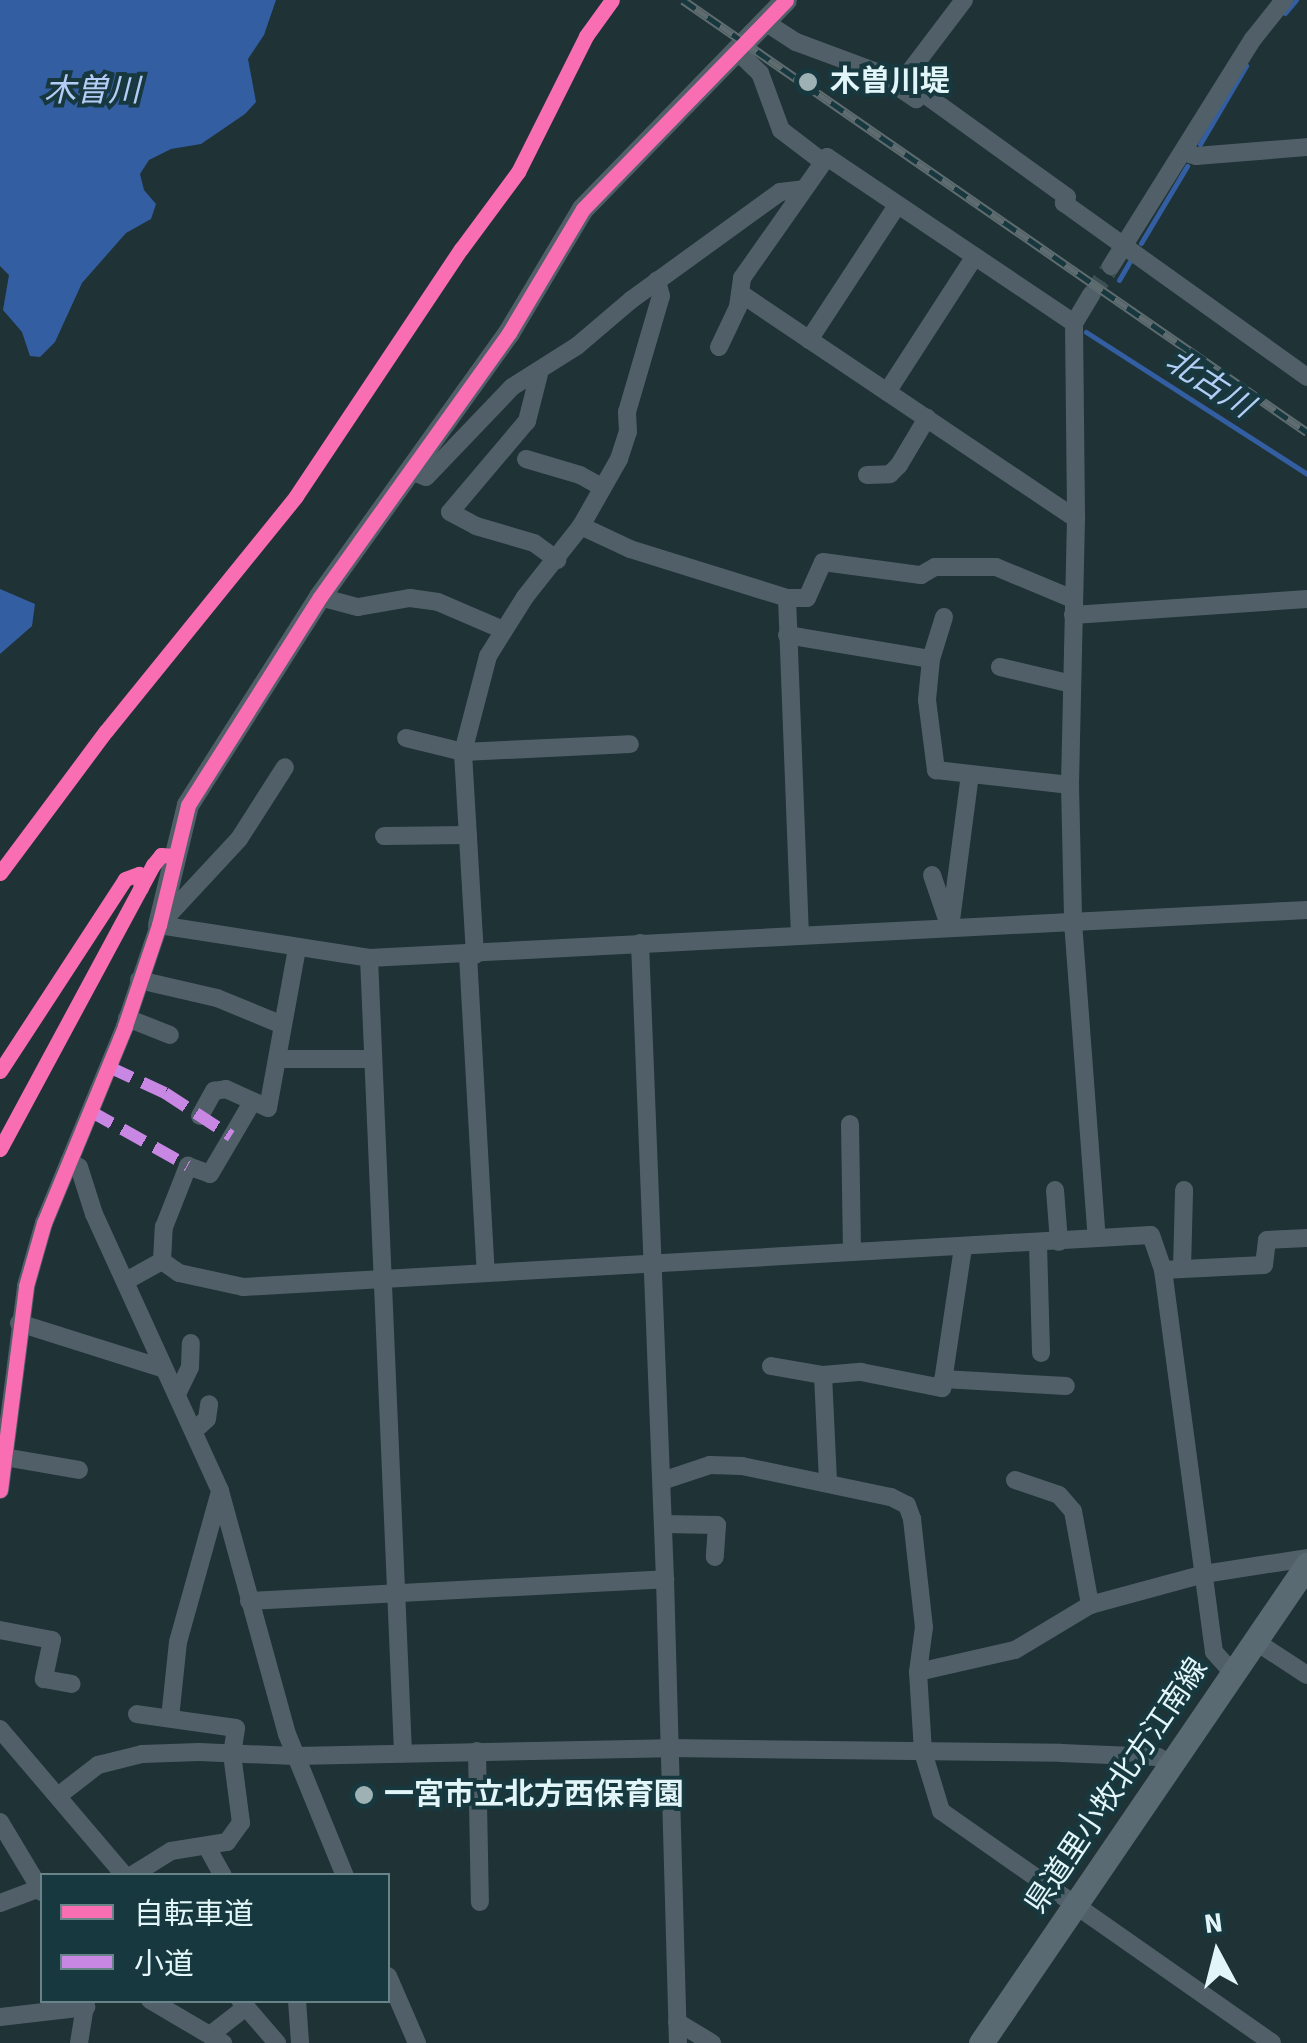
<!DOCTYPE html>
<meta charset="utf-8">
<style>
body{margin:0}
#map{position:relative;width:1307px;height:2043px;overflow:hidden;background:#1f3235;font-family:"Source Sans 3","Noto Sans JP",sans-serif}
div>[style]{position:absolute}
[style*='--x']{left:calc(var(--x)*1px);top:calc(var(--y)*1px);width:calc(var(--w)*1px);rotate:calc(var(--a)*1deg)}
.water>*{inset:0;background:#335ea2}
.stream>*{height:5px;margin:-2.5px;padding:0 2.5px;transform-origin:2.5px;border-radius:2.5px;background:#335ea2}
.minor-tunnel>*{height:18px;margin-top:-9px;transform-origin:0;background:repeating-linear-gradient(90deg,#3c4f52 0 18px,transparent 0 27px)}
.minor>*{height:18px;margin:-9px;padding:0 9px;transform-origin:9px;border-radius:9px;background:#516068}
.tertiary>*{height:22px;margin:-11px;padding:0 11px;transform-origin:11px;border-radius:11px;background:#516068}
.secondary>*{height:25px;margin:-12.5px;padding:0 12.5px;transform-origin:12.5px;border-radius:12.5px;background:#596a73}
.rail>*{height:9px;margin-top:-4.5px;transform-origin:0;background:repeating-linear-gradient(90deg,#16383e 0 15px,#5e6c70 0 30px);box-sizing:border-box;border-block:2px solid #5e6c70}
.quiet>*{height:12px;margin-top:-6px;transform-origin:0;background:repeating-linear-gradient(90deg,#c787e3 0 25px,transparent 0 37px)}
.cycleway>*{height:15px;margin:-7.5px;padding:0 7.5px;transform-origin:7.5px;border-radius:7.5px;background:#f96db3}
.dots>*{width:28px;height:28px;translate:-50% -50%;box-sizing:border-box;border:5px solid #16383e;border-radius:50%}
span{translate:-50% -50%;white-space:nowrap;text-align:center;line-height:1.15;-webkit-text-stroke:8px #16383e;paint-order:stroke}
.poi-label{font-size:30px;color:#e2f5f8;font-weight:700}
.left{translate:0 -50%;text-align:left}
.street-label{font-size:30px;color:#e2f5f8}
.water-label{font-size:32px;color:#b4cdf6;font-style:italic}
.legend{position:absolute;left:40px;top:1873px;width:350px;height:130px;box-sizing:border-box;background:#16383e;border:2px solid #688488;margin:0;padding:12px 18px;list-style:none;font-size:30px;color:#e2f5f8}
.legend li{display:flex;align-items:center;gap:20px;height:50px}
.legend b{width:50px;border:2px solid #688488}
.north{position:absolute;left:1167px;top:1903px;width:100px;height:100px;-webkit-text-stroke:8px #16383e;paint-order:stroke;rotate:353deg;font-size:28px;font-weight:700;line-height:40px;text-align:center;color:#e2f5f8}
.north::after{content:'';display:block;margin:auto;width:35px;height:45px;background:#e2f5f8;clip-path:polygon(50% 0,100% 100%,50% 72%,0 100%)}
</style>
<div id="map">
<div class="water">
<i style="clip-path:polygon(0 0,276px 0,264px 35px,248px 59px,256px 102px,245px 114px,201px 144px,171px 149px,149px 160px,140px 174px,144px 190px,156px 204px,151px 219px,126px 233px,82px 283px,55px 342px,40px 357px,30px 356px,22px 332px,3px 310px,9px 275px,0 266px)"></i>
<i style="clip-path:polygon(0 589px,35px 604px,32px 626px,0 654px)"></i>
</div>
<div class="stream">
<i style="--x:1285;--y:13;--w:17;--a:-50"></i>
<i style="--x:1200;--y:144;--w:91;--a:-59.5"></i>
<i style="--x:1141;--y:243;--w:90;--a:-59.1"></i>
<i style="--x:1119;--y:280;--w:22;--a:-60"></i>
<i style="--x:1086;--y:332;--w:263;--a:32.7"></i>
</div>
<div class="minor-tunnel">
<i style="--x:1091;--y:295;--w:35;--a:-55"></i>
</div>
<div class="minor">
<i style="--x:964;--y:0;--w:109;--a:127.2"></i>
<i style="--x:898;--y:87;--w:22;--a:34"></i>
<i style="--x:916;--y:99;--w:9;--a:-63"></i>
<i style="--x:920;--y:91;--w:181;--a:35.8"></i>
<i style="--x:1067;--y:197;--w:7;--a:117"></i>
<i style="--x:1064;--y:203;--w:299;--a:35.6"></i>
<i style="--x:765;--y:22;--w:37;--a:33"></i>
<i style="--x:796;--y:42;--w:83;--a:20.4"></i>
<i style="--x:874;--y:71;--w:29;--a:34"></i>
<i style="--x:737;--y:51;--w:32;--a:44"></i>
<i style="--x:760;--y:73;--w:61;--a:69.8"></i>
<i style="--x:781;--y:130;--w:53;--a:37.3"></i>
<i style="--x:1183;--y:152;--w:14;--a:17"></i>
<i style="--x:1196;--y:156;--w:111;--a:-4.6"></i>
<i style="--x:1111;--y:266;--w:268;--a:-58"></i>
<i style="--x:1253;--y:39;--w:50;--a:-51.5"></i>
<i style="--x:740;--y:293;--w:405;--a:33.9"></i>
<i style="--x:1091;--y:295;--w:33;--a:121"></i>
<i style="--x:1074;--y:323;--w:196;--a:89.4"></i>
<i style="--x:1076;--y:519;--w:266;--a:91.3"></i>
<i style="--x:1070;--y:785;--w:137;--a:88.7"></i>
<i style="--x:1073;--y:922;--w:317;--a:85.7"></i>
<i style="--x:809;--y:340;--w:159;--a:-56.8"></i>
<i style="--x:719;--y:347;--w:44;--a:-64.6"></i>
<i style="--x:738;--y:307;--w:29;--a:-82"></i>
<i style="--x:742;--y:278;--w:148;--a:-54.9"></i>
<i style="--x:827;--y:157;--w:298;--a:33.9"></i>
<i style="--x:539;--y:374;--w:49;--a:104.3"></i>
<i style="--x:527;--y:421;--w:119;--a:130.2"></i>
<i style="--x:450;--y:512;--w:30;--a:28"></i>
<i style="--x:476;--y:526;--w:60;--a:16.3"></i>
<i style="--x:534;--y:543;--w:29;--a:36"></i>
<i style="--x:887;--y:392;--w:158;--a:-57.1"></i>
<i style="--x:526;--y:459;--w:56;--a:16.5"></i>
<i style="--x:580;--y:475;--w:25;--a:29"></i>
<i style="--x:411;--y:471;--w:16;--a:22"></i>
<i style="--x:426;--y:477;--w:124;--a:-46.3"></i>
<i style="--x:512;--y:387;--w:77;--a:-32.2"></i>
<i style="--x:577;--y:346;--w:71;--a:-40.4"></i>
<i style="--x:631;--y:300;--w:184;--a:-35.9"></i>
<i style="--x:780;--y:192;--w:24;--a:-7"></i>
<i style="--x:867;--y:475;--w:23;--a:-2"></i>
<i style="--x:890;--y:474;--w:13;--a:-45"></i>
<i style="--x:899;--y:465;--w:55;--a:-59.2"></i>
<i style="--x:581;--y:526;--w:77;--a:-60.4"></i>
<i style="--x:619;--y:459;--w:28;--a:-72"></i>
<i style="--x:628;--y:432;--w:20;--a:-93"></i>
<i style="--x:627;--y:412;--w:121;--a:-73.7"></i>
<i style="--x:661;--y:296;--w:16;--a:-105"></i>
<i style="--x:320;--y:597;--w:39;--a:15"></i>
<i style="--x:358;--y:607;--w:53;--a:-9.8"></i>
<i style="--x:410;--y:598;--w:28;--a:8"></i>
<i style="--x:438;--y:602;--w:71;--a:23.3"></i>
<i style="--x:787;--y:598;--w:20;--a:0"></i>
<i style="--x:807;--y:598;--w:39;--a:-66"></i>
<i style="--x:823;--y:562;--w:99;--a:7.6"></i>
<i style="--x:921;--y:575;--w:16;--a:-30"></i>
<i style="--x:935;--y:567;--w:61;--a:0"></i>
<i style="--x:996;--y:567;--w:83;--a:22.6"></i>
<i style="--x:1073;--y:615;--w:235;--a:-3.9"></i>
<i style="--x:787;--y:635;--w:146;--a:9.5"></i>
<i style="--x:931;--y:659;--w:41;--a:95.6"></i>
<i style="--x:927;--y:700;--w:71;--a:82.7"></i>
<i style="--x:936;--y:770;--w:135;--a:6.4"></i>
<i style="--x:931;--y:659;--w:44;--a:-72.8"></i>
<i style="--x:1000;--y:667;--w:74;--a:13.3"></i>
<i style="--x:406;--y:738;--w:59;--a:13.8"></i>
<i style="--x:463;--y:752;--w:167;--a:-2.7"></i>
<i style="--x:384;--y:836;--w:84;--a:-0.7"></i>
<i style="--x:932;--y:875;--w:56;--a:71.2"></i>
<i style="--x:950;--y:928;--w:155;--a:-82.6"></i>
<i style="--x:159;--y:925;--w:213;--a:8.9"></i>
<i style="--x:369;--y:958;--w:939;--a:-2.93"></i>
<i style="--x:640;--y:943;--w:636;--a:87.75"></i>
<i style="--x:665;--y:1579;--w:464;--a:88.4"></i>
<i style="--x:468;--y:955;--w:318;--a:86.8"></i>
<i style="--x:475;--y:955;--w:203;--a:-93.4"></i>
<i style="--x:463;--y:752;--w:99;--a:-75.4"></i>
<i style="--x:488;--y:656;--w:70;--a:-57.9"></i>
<i style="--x:525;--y:597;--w:90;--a:-51.7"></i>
<i style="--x:581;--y:526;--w:54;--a:25.1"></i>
<i style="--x:630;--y:549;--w:164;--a:17.3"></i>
<i style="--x:787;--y:598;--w:337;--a:87.8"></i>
<i style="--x:369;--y:958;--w:796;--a:87.55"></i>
<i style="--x:139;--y:980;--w:80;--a:13"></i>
<i style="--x:217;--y:998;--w:68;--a:22.4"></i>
<i style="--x:127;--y:1018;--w:46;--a:21.6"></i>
<i style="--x:279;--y:1059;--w:94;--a:0"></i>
<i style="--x:200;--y:1116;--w:29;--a:-61"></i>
<i style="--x:214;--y:1091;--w:12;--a:-9"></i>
<i style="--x:226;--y:1089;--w:46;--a:24.3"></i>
<i style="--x:268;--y:1108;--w:163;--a:-79.7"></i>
<i style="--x:850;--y:1124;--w:128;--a:89.1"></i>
<i style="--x:69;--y:1162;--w:11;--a:27"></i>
<i style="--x:79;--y:1167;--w:49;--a:72.3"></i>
<i style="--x:94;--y:1214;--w:304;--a:65.5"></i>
<i style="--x:220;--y:1491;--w:252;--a:74.6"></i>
<i style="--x:287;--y:1734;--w:153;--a:67.8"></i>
<i style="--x:1055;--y:1190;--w:52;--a:85.6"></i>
<i style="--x:1038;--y:1244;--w:109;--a:88.4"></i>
<i style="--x:162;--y:1261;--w:21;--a:35"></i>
<i style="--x:179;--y:1273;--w:66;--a:12.3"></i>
<i style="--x:243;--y:1287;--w:909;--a:-3.28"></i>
<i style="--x:1151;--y:1235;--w:37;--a:71"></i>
<i style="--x:1163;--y:1270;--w:101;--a:-2.8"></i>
<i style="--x:1264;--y:1265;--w:25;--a:-83"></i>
<i style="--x:1267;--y:1240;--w:40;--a:-2.9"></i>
<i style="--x:1182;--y:1269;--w:79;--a:-88.5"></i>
<i style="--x:1163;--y:1270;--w:385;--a:82.4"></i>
<i style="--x:1214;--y:1652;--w:28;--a:48"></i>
<i style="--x:126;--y:1281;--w:41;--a:-29.1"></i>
<i style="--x:162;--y:1261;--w:34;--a:-87"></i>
<i style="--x:164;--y:1227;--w:66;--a:-68.5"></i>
<i style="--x:188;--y:1166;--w:23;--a:20"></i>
<i style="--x:210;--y:1174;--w:81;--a:-59.6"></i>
<i style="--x:19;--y:1323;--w:150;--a:17.5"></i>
<i style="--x:771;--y:1366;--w:53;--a:9.8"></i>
<i style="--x:823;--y:1375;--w:38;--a:-5"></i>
<i style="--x:861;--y:1372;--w:83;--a:11.2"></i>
<i style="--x:942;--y:1388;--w:143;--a:-81.5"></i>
<i style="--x:823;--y:1375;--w:107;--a:87.3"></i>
<i style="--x:943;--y:1379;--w:123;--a:3.3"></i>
<i style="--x:177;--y:1394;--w:30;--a:-64"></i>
<i style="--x:190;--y:1367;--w:24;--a:-88"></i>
<i style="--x:195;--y:1430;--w:16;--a:-43"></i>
<i style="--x:207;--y:1419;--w:15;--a:-82"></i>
<i style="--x:4;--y:1457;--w:76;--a:9.8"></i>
<i style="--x:1015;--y:1480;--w:46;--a:18.8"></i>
<i style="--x:1059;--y:1495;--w:21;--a:49"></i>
<i style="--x:1073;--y:1511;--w:96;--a:79.7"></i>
<i style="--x:662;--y:1481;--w:51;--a:-18.4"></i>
<i style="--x:710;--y:1465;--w:32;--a:2"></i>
<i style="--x:742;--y:1466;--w:152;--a:11.8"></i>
<i style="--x:891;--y:1497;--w:18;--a:27"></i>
<i style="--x:907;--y:1505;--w:15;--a:70"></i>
<i style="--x:912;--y:1519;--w:109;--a:83.7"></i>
<i style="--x:924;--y:1627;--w:45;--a:97.6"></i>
<i style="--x:918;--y:1672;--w:80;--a:86.4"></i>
<i style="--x:923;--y:1752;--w:62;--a:73"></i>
<i style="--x:941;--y:1811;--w:404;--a:35"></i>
<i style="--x:0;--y:1490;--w:206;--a:-82.7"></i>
<i style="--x:26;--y:1286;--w:66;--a:-74.1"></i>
<i style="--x:44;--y:1223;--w:213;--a:-67.6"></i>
<i style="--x:125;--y:1026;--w:107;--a:-71.4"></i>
<i style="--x:159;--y:925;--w:117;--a:-47.1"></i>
<i style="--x:239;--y:839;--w:85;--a:-57.4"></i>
<i style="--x:663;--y:1524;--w:54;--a:1.1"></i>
<i style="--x:717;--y:1525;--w:32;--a:94"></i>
<i style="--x:249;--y:1601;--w:417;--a:-3"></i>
<i style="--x:0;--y:1630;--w:53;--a:10.9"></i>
<i style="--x:52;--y:1640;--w:40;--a:102"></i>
<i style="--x:44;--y:1679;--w:28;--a:10"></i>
<i style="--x:1255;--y:1641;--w:62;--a:33.2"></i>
<i style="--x:918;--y:1672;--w:99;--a:-12.8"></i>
<i style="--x:1015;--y:1650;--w:87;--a:-31"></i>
<i style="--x:1090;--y:1605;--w:118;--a:-15.2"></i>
<i style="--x:1204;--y:1574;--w:104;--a:-8.8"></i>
<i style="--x:170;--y:1718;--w:76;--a:-84"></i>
<i style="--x:178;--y:1642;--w:153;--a:-74.4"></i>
<i style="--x:0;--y:1729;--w:193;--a:49.6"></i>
<i style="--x:477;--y:1751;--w:151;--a:88.9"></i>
<i style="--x:58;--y:1796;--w:51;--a:-37.8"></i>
<i style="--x:98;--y:1765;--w:45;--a:-14"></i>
<i style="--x:142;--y:1754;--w:57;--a:-2"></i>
<i style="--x:199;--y:1752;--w:96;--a:2.4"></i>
<i style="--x:295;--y:1756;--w:372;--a:-1.2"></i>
<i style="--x:667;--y:1748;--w:394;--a:0.7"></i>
<i style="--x:1061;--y:1753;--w:97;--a:2.4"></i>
<i style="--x:1158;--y:1757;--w:15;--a:28"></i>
<i style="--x:0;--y:1822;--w:82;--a:59"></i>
<i style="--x:207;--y:1847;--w:33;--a:61"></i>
<i style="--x:131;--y:1876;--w:47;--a:-32"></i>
<i style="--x:171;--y:1851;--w:57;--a:-9.1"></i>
<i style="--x:227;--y:1842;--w:24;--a:-54"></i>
<i style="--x:241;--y:1823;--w:70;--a:-97.4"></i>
<i style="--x:232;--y:1754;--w:26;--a:-81"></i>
<i style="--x:236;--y:1728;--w:100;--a:-172"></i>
<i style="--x:0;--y:1903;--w:43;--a:-20.6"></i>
<i style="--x:388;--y:1976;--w:73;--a:66.6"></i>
<i style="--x:150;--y:2000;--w:85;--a:30.5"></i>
<i style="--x:240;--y:2000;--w:57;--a:49.3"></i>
<i style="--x:297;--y:2000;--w:43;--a:86"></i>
<i style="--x:0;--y:2017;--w:87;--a:-6.6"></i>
<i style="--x:677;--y:2022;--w:41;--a:31"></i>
<i style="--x:210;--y:2035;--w:46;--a:-37.9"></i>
<i style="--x:79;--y:2043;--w:44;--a:-80.8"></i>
</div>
<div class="tertiary">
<i style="--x:159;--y:925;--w:123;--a:-76.4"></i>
<i style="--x:188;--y:805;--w:246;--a:-57.6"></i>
<i style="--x:320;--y:597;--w:325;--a:-54.4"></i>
<i style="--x:509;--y:333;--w:144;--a:-59.2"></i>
<i style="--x:583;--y:209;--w:291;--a:-45.8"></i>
</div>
<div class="secondary">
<i style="--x:981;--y:2043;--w:579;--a:-55.71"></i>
</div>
<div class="rail">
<i style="--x:683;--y:0;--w:759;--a:34.7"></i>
</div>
<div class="quiet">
<i style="--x:109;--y:1067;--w:62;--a:24.9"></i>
<i style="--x:165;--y:1093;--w:79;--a:33.1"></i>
<i style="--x:90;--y:1111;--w:112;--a:29.3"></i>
</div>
<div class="cycleway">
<i style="--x:0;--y:873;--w:177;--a:-53.3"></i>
<i style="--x:106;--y:731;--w:302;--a:-51"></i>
<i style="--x:296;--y:496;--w:297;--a:-56.3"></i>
<i style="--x:461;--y:249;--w:96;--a:-53.5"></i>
<i style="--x:518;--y:172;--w:152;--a:-63.4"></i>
<i style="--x:586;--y:36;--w:44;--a:-54.2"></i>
<i style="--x:0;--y:1071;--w:229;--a:-56.9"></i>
<i style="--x:125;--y:879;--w:15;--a:-20"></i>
<i style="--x:139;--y:874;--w:14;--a:82"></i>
<i style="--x:0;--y:1149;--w:323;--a:-61.7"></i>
<i style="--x:153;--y:865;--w:13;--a:-51"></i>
<i style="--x:161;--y:855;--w:13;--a:4"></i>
<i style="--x:0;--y:1490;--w:206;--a:-82.7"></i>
<i style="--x:26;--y:1286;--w:66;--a:-74.1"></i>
<i style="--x:44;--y:1223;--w:213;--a:-67.6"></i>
<i style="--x:125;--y:1026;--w:107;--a:-71.4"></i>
<i style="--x:159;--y:925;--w:123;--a:-76.4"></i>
<i style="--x:188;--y:805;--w:246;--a:-57.6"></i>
<i style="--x:320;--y:597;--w:325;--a:-54.4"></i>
<i style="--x:509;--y:333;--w:144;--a:-59.2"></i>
<i style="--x:583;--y:209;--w:291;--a:-45.8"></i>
</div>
<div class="dots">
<i style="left:808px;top:82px;background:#9eb1b4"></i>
<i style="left:364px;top:1795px;background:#9eb1b4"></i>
</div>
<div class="poi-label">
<span class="left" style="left:830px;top:82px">木曽川堤</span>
<span class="left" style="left:384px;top:1795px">一宮市立北方西保育園</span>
</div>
<div class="street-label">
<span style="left:1117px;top:1786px;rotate:-56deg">県道里小牧北方江南線</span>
</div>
<div class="water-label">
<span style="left:92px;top:91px">木曽川</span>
<span style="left:1209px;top:384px;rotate:33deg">北古川</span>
</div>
<ul class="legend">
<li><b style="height:12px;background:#f96db3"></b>自転車道</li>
<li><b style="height:12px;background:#c787e3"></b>小道</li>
</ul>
<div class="north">N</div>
</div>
